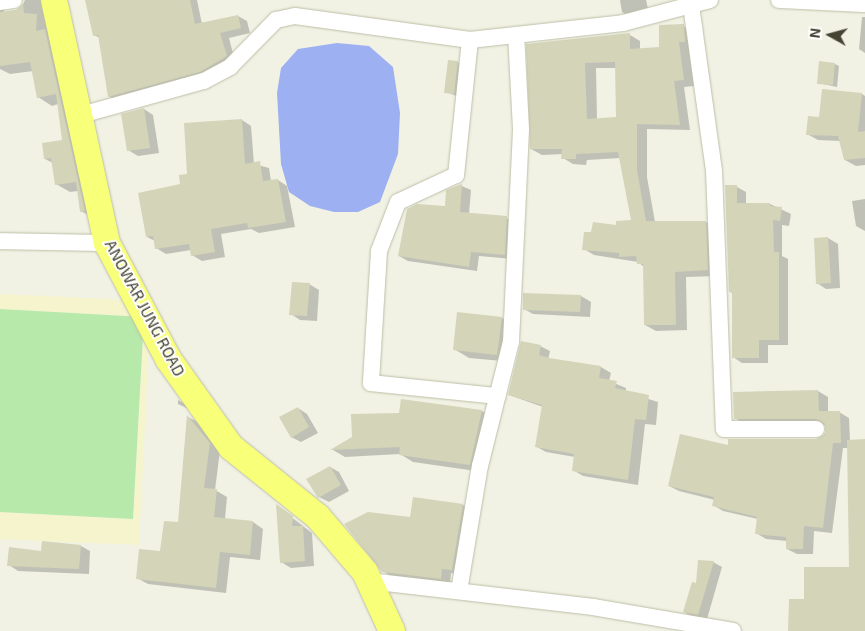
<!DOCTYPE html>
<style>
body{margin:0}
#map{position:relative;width:865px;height:631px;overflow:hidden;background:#f1f2e4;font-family:"Exo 2",sans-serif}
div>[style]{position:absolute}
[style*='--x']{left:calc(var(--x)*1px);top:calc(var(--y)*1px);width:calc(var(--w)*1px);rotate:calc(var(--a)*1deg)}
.commercial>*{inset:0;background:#f6f4cd}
.green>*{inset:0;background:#b6e9aa}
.water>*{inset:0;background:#9db0f2}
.shadow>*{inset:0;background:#0003}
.building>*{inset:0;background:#d4d4b9}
.roads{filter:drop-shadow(0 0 1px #bdbea6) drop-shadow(0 0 1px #bdbea6)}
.minor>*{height:16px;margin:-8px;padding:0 8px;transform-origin:8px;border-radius:8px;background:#fff}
.trunk>*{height:26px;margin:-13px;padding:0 13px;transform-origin:13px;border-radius:13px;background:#f8ff79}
span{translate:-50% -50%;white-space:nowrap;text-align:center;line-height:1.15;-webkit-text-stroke:4px #fff;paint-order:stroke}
.street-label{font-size:16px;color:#454433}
.north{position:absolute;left:805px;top:10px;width:50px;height:50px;-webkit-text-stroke:4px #fff;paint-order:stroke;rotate:277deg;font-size:14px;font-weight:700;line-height:20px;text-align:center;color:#454433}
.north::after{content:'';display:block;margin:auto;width:18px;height:22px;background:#454433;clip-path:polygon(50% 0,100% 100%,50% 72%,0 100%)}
</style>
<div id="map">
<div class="commercial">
<i style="clip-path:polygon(0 294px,151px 301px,139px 545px,0 539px,0 512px,133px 519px,144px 317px,0 309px)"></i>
</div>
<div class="green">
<i style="clip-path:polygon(0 309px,144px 317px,133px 519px,0 512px)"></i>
</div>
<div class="water">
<i style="clip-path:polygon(337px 43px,369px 46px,393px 67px,400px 113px,398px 154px,380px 202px,358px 212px,334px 212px,310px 206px,289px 192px,281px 164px,277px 93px,281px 68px,298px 49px)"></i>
</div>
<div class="shadow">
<i style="clip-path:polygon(0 0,8px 1px,3px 13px,21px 9px,25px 0,55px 0,95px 219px,81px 211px,78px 191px,70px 192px,56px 184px,53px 163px,45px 159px,64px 141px,58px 104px,52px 106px,38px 97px,33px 71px,10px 74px,0 69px)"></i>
<i style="clip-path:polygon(87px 0,197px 0,202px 24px,238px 16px,247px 21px,250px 33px,229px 38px,235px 61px,210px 76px,118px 102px,109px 96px,100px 38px,94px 35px)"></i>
<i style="clip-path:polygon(620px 0,646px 0,649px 13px,631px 18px,622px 12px)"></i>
<i style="clip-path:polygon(862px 17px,865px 17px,865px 53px,859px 49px)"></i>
<i style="clip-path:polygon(evenodd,683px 26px,694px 32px,689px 48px,694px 86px,684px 87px,690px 130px,647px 129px,647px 177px,655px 222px,706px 222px,716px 229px,718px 276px,686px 277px,687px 330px,656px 331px,645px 325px,644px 267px,638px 262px,594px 255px,584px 249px,593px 234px,632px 221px,620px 158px,587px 160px,586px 165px,573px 164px,563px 158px,563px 154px,542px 155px,531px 149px,528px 45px,630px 35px,640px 41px,640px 50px,661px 48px,683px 26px,596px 68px,617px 68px,617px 118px,597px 119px,596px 68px)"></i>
<i style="clip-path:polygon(457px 62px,467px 67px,464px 99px,446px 92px)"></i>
<i style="clip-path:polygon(835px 64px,839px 66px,837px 87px,818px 83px)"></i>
<i style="clip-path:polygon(862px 94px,865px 96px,865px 165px,856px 166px,845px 160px,840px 141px,818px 140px,807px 134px,820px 119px)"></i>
<i style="clip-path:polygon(144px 109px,153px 115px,159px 153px,138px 156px,128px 150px)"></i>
<i style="clip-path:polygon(242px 120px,251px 126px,254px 164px,269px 168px,271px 181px,278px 180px,287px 186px,295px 227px,259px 233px,251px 229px,221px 234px,225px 257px,202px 261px,192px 255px,191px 250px,166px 254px,156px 248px,155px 241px,147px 237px,182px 185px)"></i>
<i style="clip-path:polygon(462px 186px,471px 190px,469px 214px,506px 218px,515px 223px,513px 259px,479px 256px,477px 271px,408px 261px,399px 256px,446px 207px,448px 191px)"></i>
<i style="clip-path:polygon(737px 187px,746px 192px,746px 204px,770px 204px,791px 214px,789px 226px,782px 225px,782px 256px,788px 259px,788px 345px,768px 345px,768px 363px,742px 363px,733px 357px,734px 294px,730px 292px)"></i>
<i style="clip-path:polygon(865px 199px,865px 231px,856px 226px,852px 201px)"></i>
<i style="clip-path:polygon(828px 238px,838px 244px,840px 288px,826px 289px,817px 283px,815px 239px)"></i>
<i style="clip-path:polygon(309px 284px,319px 290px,317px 321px,300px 320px,291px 314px)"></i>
<i style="clip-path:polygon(525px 294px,581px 296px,591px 302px,590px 317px,533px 314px,524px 309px)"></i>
<i style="clip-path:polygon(502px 318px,516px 326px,512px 362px,469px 358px,454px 349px)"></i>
<i style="clip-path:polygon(540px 346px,550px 351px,548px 360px,601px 367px,611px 373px,609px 381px,626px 388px,626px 392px,658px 402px,656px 425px,645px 424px,638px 485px,583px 476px,573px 470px,575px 457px,546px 452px,537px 447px,543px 407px,509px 395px)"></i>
<i style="clip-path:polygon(818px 391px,828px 397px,828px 412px,839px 412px,849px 418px,850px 441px,865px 440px,865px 631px,789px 631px,805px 601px,851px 569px,849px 448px,843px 448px,832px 533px,814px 531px,813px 554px,797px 554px,787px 549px,787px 541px,766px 539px,756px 533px,758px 519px,723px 511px,713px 505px,715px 500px,679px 491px,669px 486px,729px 447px,821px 439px,828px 428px,823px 424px,745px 424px,735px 418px)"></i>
<i style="clip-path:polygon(178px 400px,187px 405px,191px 410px,178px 404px)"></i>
<i style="clip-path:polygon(402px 401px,482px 411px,495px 419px,483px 472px,413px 462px,400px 454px,345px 457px,333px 450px,400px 414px)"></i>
<i style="clip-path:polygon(298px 408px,307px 414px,318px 433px,301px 442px,291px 437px)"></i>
<i style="clip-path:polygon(188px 417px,198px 422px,220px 450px,215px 490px,227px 497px,225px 519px,253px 522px,263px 529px,260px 560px,230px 557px,226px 593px,148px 584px,137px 578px,162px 553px,179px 524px)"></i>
<i style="clip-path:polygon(330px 467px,339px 472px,349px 491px,329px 502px,319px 497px)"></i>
<i style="clip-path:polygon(414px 499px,463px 505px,472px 511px,462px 575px,451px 573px,450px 584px,392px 577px,383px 571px,411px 518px)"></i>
<i style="clip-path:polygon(277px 506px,312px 533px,314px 566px,291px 568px,281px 562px)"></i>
<i style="clip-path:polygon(81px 546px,90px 551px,89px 574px,18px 571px,9px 565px,42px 552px)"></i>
<i style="clip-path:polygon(713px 562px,722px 567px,707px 619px,693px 617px,684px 612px)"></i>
</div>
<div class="building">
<i style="clip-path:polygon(85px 0,190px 0,195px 24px,238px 15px,241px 28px,220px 33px,227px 56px,200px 72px,108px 97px,98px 35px,93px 36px)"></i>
<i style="clip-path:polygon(23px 4px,24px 13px,37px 14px,36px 31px,45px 29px,85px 211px,80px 212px,76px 182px,55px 185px,51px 158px,44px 159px,42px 143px,62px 140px,56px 94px,37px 98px,30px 62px,0 66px,0 12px,16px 10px)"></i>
<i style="clip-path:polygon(evenodd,684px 24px,685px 42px,679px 42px,684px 80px,674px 81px,680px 125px,637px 124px,637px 170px,646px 221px,706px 221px,708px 270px,675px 272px,676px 325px,644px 325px,643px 264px,637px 264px,636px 256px,619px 257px,619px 253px,582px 250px,584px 232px,591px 232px,593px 222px,616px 225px,616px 221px,631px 220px,618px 152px,576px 154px,576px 159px,561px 159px,562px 149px,530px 149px,526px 44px,630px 33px,630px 49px,659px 47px,659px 25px,684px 24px,615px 62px,616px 117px,587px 119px,585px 63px,615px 62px)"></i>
<i style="clip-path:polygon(448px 60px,458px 61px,454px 94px,444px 93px)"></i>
<i style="clip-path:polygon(819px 61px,835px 63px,833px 85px,817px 84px)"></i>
<i style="clip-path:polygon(822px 89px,862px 93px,858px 132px,865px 131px,865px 158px,844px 160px,838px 136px,806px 135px,808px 116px,819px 117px)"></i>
<i style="clip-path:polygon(144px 108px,150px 148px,127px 151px,121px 114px)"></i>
<i style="clip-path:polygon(242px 119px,245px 164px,260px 161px,263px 181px,278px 179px,286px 222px,248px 228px,247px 223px,211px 229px,215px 252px,191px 256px,189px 244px,155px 249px,153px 236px,146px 237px,138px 193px,180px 184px,179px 175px,187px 174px,184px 123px)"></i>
<i style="clip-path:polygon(462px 184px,460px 212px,507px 216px,505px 255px,471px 252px,469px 267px,398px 256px,407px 209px,417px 204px,445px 206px,446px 190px)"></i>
<i style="clip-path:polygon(725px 185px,737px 185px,737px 203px,770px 203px,770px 206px,782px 207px,780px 221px,773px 220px,774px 252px,779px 252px,779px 340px,759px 340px,759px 358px,732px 358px,732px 292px,729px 292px)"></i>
<i style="clip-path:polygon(828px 237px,831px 283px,816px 284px,814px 238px)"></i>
<i style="clip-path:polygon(292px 282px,310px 283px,307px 316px,289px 315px)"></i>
<i style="clip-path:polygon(523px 293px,581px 295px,580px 312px,523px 310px)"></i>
<i style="clip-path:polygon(457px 312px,502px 317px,497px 355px,453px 350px)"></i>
<i style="clip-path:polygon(521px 341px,541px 345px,539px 355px,549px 358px,601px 366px,599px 378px,617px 381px,615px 388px,649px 395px,646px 420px,635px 419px,628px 480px,572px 471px,574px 454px,535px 447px,542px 405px,508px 395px)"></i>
<i style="clip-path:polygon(818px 390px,819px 411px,840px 411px,841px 443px,833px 443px,823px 528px,804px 526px,803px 549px,786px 549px,786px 537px,755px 534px,757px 517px,712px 506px,714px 497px,668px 486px,680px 434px,728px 445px,728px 439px,816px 439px,825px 434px,825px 424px,816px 419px,734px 419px,733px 392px)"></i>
<i style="clip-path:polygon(401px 399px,482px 410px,470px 465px,399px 455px,400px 447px,330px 450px,352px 437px,351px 414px,399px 413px)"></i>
<i style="clip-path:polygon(298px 407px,309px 427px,291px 438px,279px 417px)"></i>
<i style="clip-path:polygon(187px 415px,210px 443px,204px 488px,217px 489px,214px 517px,253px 521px,250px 555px,220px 552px,216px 588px,136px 579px,139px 549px,160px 551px,164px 521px,178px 522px)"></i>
<i style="clip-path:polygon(865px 439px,865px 631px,788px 631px,789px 599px,804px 599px,804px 567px,849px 567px,847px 440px)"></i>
<i style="clip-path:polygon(330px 466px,341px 485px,318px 498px,306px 479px)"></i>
<i style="clip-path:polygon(413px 497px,463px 504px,452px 570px,442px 569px,441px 579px,382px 572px,344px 524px,368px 512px,410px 517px)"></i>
<i style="clip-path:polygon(276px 504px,293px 516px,292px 526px,303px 526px,305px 561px,280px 563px)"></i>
<i style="clip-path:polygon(42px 541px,81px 545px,79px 569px,7px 566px,9px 547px,41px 551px)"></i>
<i style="clip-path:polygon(698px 560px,714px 561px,698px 615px,683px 612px,692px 582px,696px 583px)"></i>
</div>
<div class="roads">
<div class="minor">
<i style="--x:779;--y:0;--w:86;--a:2.7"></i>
<i style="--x:0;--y:2;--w:14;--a:-8"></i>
<i style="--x:691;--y:5;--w:168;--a:82.1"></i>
<i style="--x:714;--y:171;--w:258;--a:87.8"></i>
<i style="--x:724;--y:429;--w:92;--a:0"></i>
<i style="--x:470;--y:40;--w:136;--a:95.9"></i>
<i style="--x:456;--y:175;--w:64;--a:155"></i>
<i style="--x:398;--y:202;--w:53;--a:111.2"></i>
<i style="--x:379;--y:251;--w:132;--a:93.5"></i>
<i style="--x:371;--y:383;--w:127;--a:5.9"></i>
<i style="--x:81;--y:115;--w:128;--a:-15.5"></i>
<i style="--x:204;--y:81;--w:30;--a:-28"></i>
<i style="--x:230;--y:67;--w:66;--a:-45.6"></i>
<i style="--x:276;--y:20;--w:19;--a:-12"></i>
<i style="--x:295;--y:16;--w:177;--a:7.8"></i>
<i style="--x:470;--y:40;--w:154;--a:-6.3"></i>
<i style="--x:623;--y:23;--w:90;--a:-14.8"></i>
<i style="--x:0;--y:241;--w:107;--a:1.1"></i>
<i style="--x:369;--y:581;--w:226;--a:6.6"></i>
<i style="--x:593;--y:607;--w:142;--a:9.7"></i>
<i style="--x:459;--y:591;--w:127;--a:-80.5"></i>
<i style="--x:480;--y:466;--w:128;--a:-76"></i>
<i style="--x:511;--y:342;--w:213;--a:-87.3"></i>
<i style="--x:521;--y:129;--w:94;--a:-93"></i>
</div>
<div class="trunk">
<i style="--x:54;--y:0;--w:249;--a:77.7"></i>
<i style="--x:107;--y:243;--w:132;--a:62.1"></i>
<i style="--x:169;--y:360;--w:107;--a:54.5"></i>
<i style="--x:231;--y:447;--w:112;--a:38.8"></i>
<i style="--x:318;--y:517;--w:72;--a:49.5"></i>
<i style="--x:365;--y:572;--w:65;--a:65.4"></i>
</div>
</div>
<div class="street-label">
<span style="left:145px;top:308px;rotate:62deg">ANOWAR JUNG ROAD</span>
</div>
<div class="north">N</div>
</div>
